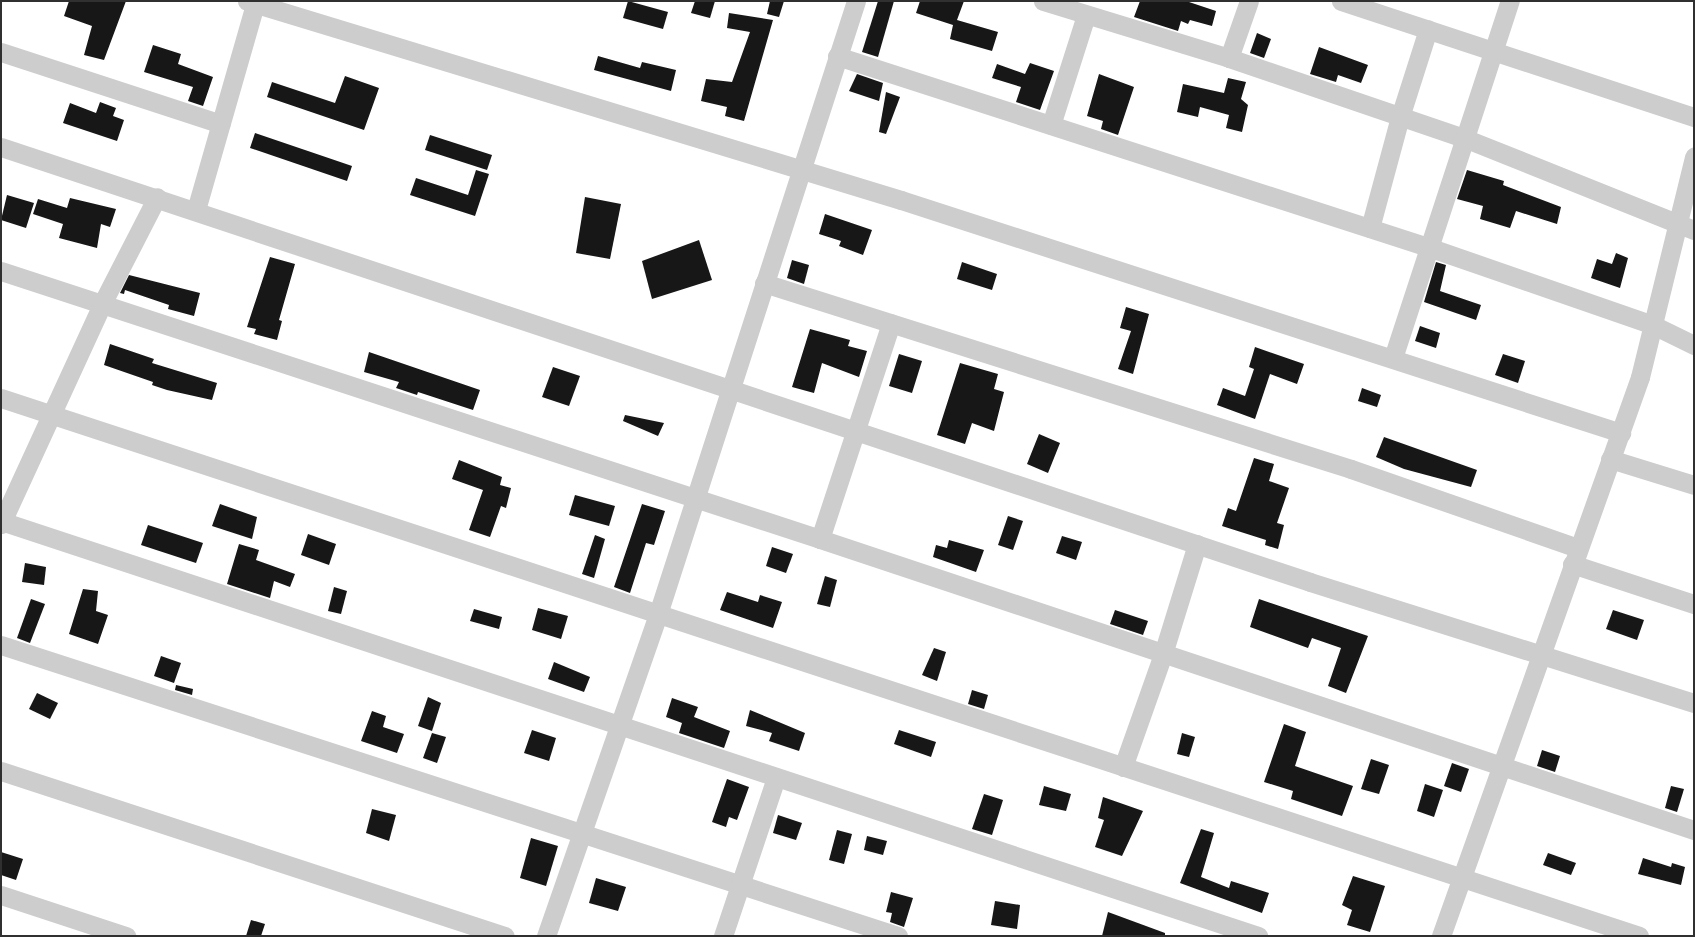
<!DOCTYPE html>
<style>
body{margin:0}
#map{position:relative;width:1695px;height:937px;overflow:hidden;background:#fff;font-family:Jost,sans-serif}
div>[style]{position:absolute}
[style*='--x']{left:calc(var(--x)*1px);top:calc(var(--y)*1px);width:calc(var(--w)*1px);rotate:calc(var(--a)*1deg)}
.building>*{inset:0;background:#171717}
.minor>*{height:19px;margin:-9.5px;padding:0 9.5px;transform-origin:9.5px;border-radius:9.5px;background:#cdcdcd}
span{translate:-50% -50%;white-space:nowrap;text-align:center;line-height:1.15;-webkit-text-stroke:5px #fff;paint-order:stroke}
.frame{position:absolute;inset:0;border:2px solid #303030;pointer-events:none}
</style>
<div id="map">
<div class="building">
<i style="clip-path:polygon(69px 1px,126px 1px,104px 60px,84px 55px,92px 26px,64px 16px)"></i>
<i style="clip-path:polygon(628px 1px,668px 12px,663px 29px,623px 18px)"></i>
<i style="clip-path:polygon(695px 1px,715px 1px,710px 18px,691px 13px)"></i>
<i style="clip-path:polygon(770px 1px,784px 1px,779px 17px,767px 14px)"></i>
<i style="clip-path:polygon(878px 1px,894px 1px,878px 57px,862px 52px)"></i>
<i style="clip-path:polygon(920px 1px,964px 1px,957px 20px,998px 32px,992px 51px,950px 39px,953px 25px,916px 13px)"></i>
<i style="clip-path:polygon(1140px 1px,1186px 1px,1216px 11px,1212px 26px,1190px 20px,1188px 24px,1181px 21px,1178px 31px,1134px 17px)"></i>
<i style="clip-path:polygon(729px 13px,773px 20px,744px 121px,725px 116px,727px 107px,701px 101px,706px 79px,732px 82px,750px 32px,727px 28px)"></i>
<i style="clip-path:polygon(1257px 33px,1271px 39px,1264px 58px,1250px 53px)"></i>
<i style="clip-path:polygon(153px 45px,181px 54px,178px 64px,213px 77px,203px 106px,188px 101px,193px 87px,144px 72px)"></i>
<i style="clip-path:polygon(1319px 47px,1368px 65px,1361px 83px,1338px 75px,1336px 82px,1310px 74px)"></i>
<i style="clip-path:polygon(598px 56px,640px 68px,642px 62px,676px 70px,671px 91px,594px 70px)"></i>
<i style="clip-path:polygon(1030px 63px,1054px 71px,1040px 110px,1016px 102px,1021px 87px,992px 78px,997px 64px,1025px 74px)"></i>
<i style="clip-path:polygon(857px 74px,883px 83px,879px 101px,849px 91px)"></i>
<i style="clip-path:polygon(1099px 74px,1134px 87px,1118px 135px,1101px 129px,1103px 121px,1087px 116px)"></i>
<i style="clip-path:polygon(345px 76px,379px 88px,364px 130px,267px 97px,272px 82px,335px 103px)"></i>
<i style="clip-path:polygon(1228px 78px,1246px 82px,1241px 99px,1248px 105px,1242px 132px,1226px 128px,1229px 115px,1200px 107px,1198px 117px,1177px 112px,1183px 84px,1224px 93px)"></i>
<i style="clip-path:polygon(886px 92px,900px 97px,886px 134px,879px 132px)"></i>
<i style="clip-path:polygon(100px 102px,116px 108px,113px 116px,124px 120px,117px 141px,63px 123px,70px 103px,96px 113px)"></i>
<i style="clip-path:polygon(255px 133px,352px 166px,347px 181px,250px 148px)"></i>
<i style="clip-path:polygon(430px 135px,492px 155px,487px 170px,425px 150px)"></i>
<i style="clip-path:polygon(476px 170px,489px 174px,475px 216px,410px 195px,416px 178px,468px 195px)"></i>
<i style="clip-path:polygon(1467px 170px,1504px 181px,1503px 185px,1561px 207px,1557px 224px,1516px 211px,1510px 228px,1480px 219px,1483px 206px,1457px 199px)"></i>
<i style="clip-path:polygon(7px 195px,34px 203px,26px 228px,1px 220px)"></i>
<i style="clip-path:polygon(585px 197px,621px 204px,610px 259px,576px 253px)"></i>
<i style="clip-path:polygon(70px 198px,116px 209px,110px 227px,101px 224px,97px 248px,59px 238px,63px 224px,33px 214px,38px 199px,67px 208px)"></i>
<i style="clip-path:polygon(825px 214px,872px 230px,863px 255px,839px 246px,841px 241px,819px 234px)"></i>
<i style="clip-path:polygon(699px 240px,712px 280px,652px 299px,642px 261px)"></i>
<i style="clip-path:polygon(1616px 253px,1628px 258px,1620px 288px,1591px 278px,1597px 259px,1612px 264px)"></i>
<i style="clip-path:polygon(270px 257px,295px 264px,279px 320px,282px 321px,277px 340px,254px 334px,256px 329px,247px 327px)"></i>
<i style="clip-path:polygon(792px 260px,809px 265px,804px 284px,787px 278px)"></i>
<i style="clip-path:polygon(962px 262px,997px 274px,992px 290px,957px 279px)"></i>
<i style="clip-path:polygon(1436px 262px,1446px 265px,1440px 291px,1481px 305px,1476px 320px,1424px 302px)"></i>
<i style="clip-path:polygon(129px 275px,200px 293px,194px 316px,168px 309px,169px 305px,125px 290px,124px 294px,120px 293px)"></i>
<i style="clip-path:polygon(1126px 307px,1149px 314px,1133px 374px,1118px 369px,1131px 331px,1120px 328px)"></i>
<i style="clip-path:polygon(1420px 326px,1440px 333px,1436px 348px,1415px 341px)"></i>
<i style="clip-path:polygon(810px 329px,850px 340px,848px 346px,867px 351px,859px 377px,822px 363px,814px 393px,792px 387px)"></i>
<i style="clip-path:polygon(110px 344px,154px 359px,152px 363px,217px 383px,212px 400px,167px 390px,152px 385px,153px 382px,104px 365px)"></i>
<i style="clip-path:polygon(1255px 347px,1304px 364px,1297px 384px,1270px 374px,1255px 419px,1217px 405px,1223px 388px,1245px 396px,1254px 369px,1249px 367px)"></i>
<i style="clip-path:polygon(369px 352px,480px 390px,473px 410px,418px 392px,417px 395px,396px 388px,399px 382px,364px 372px)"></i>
<i style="clip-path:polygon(899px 354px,922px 361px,912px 393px,889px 386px)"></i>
<i style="clip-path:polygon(1503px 354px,1525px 361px,1518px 383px,1495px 375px)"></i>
<i style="clip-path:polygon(960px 363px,998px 374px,994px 389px,1004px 392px,994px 431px,972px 423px,965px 444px,937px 435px)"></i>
<i style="clip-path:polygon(553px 367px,580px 376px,569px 406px,542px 397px)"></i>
<i style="clip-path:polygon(1362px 388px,1381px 395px,1377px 407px,1358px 401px)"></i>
<i style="clip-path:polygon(625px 415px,664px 423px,658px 436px,623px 421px)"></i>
<i style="clip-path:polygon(1039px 434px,1060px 443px,1048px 473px,1027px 464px)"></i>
<i style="clip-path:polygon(1384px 437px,1477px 470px,1471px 487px,1404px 469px,1376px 457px)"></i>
<i style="clip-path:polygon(1254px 458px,1274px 464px,1269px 481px,1289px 488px,1277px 523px,1284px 525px,1278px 549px,1265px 545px,1266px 540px,1222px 526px,1228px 508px,1236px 511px)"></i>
<i style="clip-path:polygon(459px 460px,502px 477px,500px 485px,511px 488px,506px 508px,501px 506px,490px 537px,469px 530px,483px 490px,452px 479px)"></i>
<i style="clip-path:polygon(575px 495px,615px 506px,609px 526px,569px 515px)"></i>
<i style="clip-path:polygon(220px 504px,257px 517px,252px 539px,212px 526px)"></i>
<i style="clip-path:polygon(642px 504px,665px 511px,654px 545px,646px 543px,630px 593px,614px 587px)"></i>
<i style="clip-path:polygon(1008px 516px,1023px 521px,1013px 550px,998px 545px)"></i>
<i style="clip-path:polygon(148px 525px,203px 543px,196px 563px,141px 545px)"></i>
<i style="clip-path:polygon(308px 534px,336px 544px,329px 565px,301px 555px)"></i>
<i style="clip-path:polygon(595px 535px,605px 539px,594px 578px,582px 574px)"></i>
<i style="clip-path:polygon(1062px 536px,1082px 542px,1076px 560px,1056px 553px)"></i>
<i style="clip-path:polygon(949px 540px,984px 550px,976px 572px,933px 557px,936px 545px,947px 548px)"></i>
<i style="clip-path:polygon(239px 544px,259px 550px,256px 560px,295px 574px,290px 587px,274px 581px,270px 598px,227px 584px)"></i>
<i style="clip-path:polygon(772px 547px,793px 554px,786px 573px,766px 566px)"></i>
<i style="clip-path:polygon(25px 563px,46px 567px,44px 585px,22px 582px)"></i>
<i style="clip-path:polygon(825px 576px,837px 580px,830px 607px,817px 604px)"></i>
<i style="clip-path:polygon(334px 587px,347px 591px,341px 614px,328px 611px)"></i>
<i style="clip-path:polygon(83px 589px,98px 591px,96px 611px,108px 615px,98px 644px,69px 634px)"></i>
<i style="clip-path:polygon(727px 592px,758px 602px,760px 595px,782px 602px,773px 628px,720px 610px)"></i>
<i style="clip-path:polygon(31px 599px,45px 604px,30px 643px,17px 638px)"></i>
<i style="clip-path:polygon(1259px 599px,1368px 636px,1346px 693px,1328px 686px,1341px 648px,1312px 638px,1308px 648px,1250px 627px)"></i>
<i style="clip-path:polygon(538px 608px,568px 616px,561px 639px,532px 630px)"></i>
<i style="clip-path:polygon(474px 609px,502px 617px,499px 629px,470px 621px)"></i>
<i style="clip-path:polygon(1115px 610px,1148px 621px,1143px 635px,1110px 624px)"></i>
<i style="clip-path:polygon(1613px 610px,1644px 620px,1637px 640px,1606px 629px)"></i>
<i style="clip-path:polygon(934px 648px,946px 652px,937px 681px,922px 675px)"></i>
<i style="clip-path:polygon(161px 656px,181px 663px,174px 683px,154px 676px)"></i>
<i style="clip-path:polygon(554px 662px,590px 677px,584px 692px,548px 679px)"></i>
<i style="clip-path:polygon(176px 685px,193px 689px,192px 695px,175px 690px)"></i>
<i style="clip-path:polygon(972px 690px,988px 695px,984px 709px,968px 704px)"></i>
<i style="clip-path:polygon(37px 693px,58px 703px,50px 719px,29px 709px)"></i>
<i style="clip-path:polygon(428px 697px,441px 703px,432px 731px,418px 726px)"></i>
<i style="clip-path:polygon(672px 698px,698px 707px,694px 717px,730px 731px,724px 748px,679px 733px,682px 723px,666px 717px)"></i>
<i style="clip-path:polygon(750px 710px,805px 733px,799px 751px,769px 741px,772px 733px,746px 726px)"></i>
<i style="clip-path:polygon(372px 711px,386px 716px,383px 727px,404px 734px,397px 753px,361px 741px)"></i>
<i style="clip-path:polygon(1284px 724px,1306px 732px,1295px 766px,1353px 786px,1342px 816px,1291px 799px,1293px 791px,1264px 782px)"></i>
<i style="clip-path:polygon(532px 730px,556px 738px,549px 761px,524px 753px)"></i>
<i style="clip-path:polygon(899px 730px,936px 742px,931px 757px,894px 744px)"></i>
<i style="clip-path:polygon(432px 733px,446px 737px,437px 763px,423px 758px)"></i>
<i style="clip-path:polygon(1182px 733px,1195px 737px,1189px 757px,1177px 754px)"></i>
<i style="clip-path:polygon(1542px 750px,1560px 756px,1555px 772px,1537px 766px)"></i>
<i style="clip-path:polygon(1371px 759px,1389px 765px,1379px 794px,1361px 789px)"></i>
<i style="clip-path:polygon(1452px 763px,1469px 769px,1461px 792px,1444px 786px)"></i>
<i style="clip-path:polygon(727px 779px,749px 787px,737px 820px,729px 817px,726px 827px,712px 822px)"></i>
<i style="clip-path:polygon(1425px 784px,1443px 790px,1434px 817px,1417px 811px)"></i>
<i style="clip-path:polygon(1044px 786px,1071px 794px,1066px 811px,1039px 805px)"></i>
<i style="clip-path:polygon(1671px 786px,1684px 789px,1677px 812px,1665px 808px)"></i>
<i style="clip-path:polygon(984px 794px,1003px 800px,992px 835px,972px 829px)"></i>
<i style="clip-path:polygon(1103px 797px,1143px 811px,1122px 856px,1095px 847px,1104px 820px,1098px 818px)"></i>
<i style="clip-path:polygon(372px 809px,396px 815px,389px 841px,366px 833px)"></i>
<i style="clip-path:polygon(778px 815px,802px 823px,796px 840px,773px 833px)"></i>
<i style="clip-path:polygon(1201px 829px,1214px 833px,1201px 877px,1229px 888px,1231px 881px,1269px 893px,1262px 913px,1180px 883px)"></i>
<i style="clip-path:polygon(837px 830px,852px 834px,844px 864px,829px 860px)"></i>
<i style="clip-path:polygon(867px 836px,887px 841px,883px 855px,864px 850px)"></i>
<i style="clip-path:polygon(531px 838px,558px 846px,546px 886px,520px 878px)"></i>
<i style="clip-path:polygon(1px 852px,23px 859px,16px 880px,1px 875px)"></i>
<i style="clip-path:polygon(1548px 853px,1576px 863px,1571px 875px,1543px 865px)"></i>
<i style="clip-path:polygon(1643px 858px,1671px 867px,1672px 863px,1685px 867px,1681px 885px,1638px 874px)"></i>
<i style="clip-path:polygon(1353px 876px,1385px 886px,1370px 932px,1347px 925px,1352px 910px,1342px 905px)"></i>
<i style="clip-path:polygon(596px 878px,626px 887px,618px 911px,589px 903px)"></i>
<i style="clip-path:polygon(891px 892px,913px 898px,904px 927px,890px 922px,892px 913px,886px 912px)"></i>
<i style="clip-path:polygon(995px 901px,1020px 905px,1017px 929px,991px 925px)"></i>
<i style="clip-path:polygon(1108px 912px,1165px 933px,1165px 936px,1102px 936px)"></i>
<i style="clip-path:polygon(251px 920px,265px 924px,261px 936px,246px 936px)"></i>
</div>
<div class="minor">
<i style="--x:247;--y:1;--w:684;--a:16.92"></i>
<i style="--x:901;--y:200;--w:757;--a:17.93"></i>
<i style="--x:1043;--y:1;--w:195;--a:17"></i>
<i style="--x:1229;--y:58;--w:248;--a:18.8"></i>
<i style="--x:1464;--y:138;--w:248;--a:21.8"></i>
<i style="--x:1341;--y:1;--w:372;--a:18.2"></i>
<i style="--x:1;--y:52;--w:231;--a:18.1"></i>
<i style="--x:837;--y:56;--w:621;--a:17.91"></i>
<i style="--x:1428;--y:247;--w:238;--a:19.1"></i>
<i style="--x:1653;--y:325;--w:46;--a:26"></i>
<i style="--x:1229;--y:58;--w:60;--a:-70.7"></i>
<i style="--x:1051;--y:125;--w:115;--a:-72.3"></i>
<i style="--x:1;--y:147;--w:1379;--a:18.38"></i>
<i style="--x:1310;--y:582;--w:403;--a:17.5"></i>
<i style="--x:196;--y:210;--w:217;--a:-74"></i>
<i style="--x:1370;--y:228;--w:115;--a:-74.9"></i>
<i style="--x:1400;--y:117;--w:92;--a:-72.3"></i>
<i style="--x:1;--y:271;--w:862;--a:18.12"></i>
<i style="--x:820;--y:539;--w:921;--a:18.42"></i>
<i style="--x:764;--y:283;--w:616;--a:17.58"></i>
<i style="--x:1351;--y:469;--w:240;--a:19.2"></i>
<i style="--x:1393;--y:358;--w:376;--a:-71.9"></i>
<i style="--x:1;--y:398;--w:1724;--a:18.18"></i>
<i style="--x:1610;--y:459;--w:88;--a:17.2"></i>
<i style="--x:1;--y:521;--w:1324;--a:18.27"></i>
<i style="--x:1;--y:524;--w:242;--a:-65.3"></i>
<i style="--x:102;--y:304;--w:120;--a:-62.8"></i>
<i style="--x:820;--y:539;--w:227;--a:-71.8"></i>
<i style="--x:1572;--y:564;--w:128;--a:18.2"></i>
<i style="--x:1;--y:645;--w:943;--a:17.97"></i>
<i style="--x:1123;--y:767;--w:120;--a:-70.5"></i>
<i style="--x:1163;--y:654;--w:115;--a:-72.8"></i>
<i style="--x:1;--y:771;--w:530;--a:18.13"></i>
<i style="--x:1;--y:895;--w:132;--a:18.2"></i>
<i style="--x:546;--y:936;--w:341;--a:-70.8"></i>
<i style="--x:658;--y:614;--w:644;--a:-72.1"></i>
<i style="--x:723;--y:936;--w:167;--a:-71.5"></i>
<i style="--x:1441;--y:936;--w:593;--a:-70.4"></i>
<i style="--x:1640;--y:377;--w:227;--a:-76.2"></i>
</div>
<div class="frame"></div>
</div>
